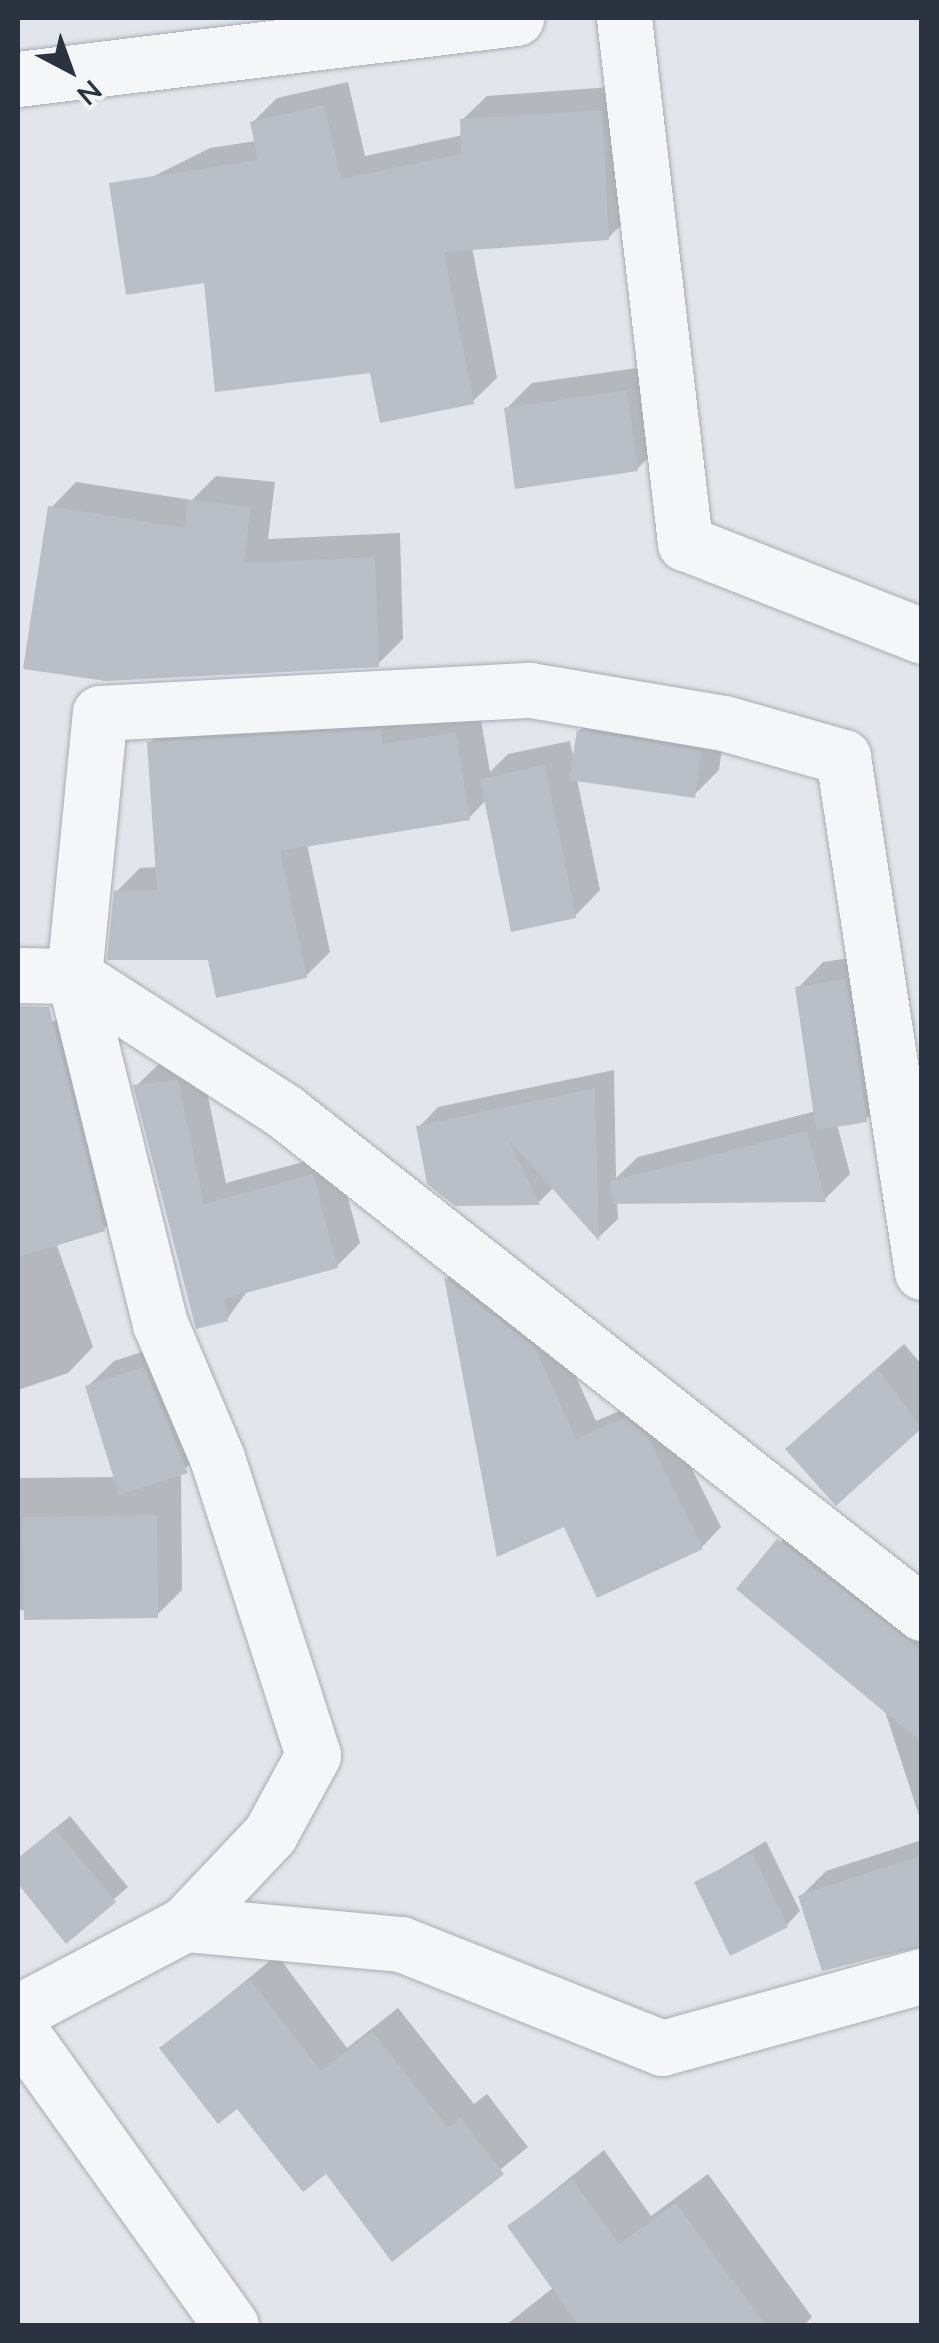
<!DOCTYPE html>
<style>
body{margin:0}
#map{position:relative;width:939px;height:2343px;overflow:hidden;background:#e2e5ea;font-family:Mulish,sans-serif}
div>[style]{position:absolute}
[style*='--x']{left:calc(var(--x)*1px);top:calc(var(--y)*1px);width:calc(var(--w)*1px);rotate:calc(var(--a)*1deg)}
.shadow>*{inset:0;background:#0003}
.building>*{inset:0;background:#babfc7}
.roads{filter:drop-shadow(0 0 2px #a7acb4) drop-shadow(0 0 2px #a7acb4)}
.minor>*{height:55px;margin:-27.5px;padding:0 27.5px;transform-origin:27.5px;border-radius:27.5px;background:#f5f6f8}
.tertiary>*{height:55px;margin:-27.5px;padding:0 27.5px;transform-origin:27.5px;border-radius:27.5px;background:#f5f6f8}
span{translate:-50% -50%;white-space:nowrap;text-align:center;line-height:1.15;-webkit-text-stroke:9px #f2f4f7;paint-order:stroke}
.frame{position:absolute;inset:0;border:20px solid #2b3341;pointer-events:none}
.north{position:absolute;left:20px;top:20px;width:100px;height:100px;-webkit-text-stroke:8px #f2f4f7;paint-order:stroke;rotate:139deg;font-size:28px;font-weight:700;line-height:40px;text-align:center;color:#2b3341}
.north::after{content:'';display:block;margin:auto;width:35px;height:45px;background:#2b3341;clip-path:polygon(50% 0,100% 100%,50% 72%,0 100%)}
</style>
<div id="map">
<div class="shadow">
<i style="clip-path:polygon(348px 82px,365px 156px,463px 135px,462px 120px,487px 96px,625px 86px,633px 213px,608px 238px,472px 247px,497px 378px,472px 402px,372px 370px,206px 280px,140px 183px,210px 148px,256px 141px,252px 123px,277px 98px)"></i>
<i style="clip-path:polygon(651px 366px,662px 444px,637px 469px,506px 409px,532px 383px)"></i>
<i style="clip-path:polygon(216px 476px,275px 482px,268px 539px,400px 533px,403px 639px,378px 664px,51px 508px,76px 482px,192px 500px)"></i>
<i style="clip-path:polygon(604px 705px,725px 726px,719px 770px,694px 795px,577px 779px,600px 890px,575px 916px,486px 800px,469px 818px,307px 844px,330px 952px,306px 976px,210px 958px,116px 892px,140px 868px,158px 867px,149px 743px,173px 719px,479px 709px,490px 772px,508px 754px,570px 741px,574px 761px,579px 731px)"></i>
<i style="clip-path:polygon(870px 955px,891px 1094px,866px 1119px,837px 1124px,850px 1174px,825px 1199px,617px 1202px,618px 1219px,599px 1237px,554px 1187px,539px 1202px,419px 1127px,438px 1107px,614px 1070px,616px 1178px,638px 1157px,816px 1111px,798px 988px,823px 962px)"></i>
<i style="clip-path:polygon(82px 1013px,129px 1203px,104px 1229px,56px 1243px,93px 1347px,68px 1373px,18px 1390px,18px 1032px)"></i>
<i style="clip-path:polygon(200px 1058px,226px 1183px,336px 1153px,360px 1243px,337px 1266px,248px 1290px,227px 1319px,136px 1086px,159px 1064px)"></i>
<i style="clip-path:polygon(466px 1259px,554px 1328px,596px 1421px,645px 1400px,666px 1417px,721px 1527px,702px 1547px,565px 1523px,499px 1554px,447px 1278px)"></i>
<i style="clip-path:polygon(170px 1343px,212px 1445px,181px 1472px,182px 1590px,157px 1615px,18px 1610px,18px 1478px,116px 1477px,88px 1386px,114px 1361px)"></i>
<i style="clip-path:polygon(904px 1344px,922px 1365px,922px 1425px,836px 1502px,814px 1424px)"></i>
<i style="clip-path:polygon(804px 1515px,922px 1608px,922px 1825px,884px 1708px,740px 1589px)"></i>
<i style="clip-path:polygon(70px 1816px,128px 1887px,67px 1940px,18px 1880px,18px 1859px)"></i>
<i style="clip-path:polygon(922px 1840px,922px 1947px,824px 1968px,801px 1896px,826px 1871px)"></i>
<i style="clip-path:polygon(766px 1841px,800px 1911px,787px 1925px,697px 1883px)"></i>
<i style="clip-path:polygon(277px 1955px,347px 2048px,398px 2008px,474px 2104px,487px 2094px,528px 2147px,392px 2258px,326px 2171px,163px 2048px)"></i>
<i style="clip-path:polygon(604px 2150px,651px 2216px,708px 2174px,812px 2317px,803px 2326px,505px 2326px,554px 2287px,510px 2226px)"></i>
</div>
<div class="building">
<i style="clip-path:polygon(324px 105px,341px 179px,461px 154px,460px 119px,602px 110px,609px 240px,444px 252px,474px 404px,380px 423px,370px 373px,215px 392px,204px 283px,126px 295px,109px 183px,258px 160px,250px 122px)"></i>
<i style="clip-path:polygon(627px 390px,638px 471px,515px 489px,504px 408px)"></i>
<i style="clip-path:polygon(188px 500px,251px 507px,244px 563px,375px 557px,379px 667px,106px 681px,23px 669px,48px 506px,185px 528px)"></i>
<i style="clip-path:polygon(381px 729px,382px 744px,456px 732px,470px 820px,280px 851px,307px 978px,216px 998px,208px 960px,107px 960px,114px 891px,157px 890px,147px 742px)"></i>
<i style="clip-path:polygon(577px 730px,701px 751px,695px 798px,569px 780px)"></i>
<i style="clip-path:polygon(545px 765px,576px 918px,511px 932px,480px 779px)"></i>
<i style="clip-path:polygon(846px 979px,867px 1122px,816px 1130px,795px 987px)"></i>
<i style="clip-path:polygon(18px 1006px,49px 1007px,105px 1231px,18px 1257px)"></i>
<i style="clip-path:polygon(178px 1080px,204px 1204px,313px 1174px,338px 1268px,224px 1299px,228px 1321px,196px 1329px,133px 1085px)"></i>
<i style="clip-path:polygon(595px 1088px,599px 1241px,509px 1140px,540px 1205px,455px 1206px,427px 1184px,416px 1126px)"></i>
<i style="clip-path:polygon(807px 1131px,826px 1202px,613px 1204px,610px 1181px)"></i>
<i style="clip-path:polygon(444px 1277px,535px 1348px,576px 1439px,624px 1418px,647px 1436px,703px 1549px,597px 1598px,564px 1527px,497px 1557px)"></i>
<i style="clip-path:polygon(144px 1367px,188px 1473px,119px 1495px,85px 1386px)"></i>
<i style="clip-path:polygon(877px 1368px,922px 1428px,836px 1506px,785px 1449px)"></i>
<i style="clip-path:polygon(157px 1515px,158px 1618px,24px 1620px,22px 1517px)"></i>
<i style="clip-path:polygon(777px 1539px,922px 1651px,922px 1743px,736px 1589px)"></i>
<i style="clip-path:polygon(55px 1828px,116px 1902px,66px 1944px,18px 1884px,18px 1858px)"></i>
<i style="clip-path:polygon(752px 1853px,788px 1927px,730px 1956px,694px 1882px)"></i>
<i style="clip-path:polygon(922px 1855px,922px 1946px,822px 1971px,798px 1896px)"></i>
<i style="clip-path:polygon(250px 1979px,321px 2071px,372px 2031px,448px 2128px,461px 2118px,504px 2174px,392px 2262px,326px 2174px,303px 2192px,237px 2109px,218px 2124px,159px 2048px)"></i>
<i style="clip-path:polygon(572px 2179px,619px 2244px,676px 2203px,766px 2326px,579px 2326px,507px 2226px)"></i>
</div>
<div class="roads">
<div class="minor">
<i style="--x:624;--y:18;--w:529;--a:83.37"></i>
<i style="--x:685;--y:543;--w:255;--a:21.4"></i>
<i style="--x:18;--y:79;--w:502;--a:-6.98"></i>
<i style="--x:18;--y:975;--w:56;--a:1"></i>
<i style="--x:74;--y:976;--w:250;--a:32.7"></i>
<i style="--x:284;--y:1111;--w:812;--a:38.2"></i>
<i style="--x:185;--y:1924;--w:124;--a:-46.6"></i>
<i style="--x:270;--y:1834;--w:90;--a:-61.4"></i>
<i style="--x:313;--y:1755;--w:312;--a:-107.9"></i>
<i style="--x:217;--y:1458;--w:146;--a:-113"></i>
<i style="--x:160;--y:1324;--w:358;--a:-103.9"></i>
<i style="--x:74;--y:976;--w:264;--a:-84.4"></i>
<i style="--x:100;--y:713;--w:431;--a:-3.1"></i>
<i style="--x:530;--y:690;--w:197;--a:9.7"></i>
<i style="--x:724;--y:723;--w:124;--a:15.9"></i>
<i style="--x:843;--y:757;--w:521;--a:81.28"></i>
<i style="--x:18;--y:2012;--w:189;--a:-27.8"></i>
<i style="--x:185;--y:1924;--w:217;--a:5.3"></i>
<i style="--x:401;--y:1944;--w:281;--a:21.7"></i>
<i style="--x:662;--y:2048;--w:270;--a:-15.5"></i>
</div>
<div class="tertiary">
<i style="--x:18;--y:2028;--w:366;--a:54.4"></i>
</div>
</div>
<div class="frame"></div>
<div class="north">N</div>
</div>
